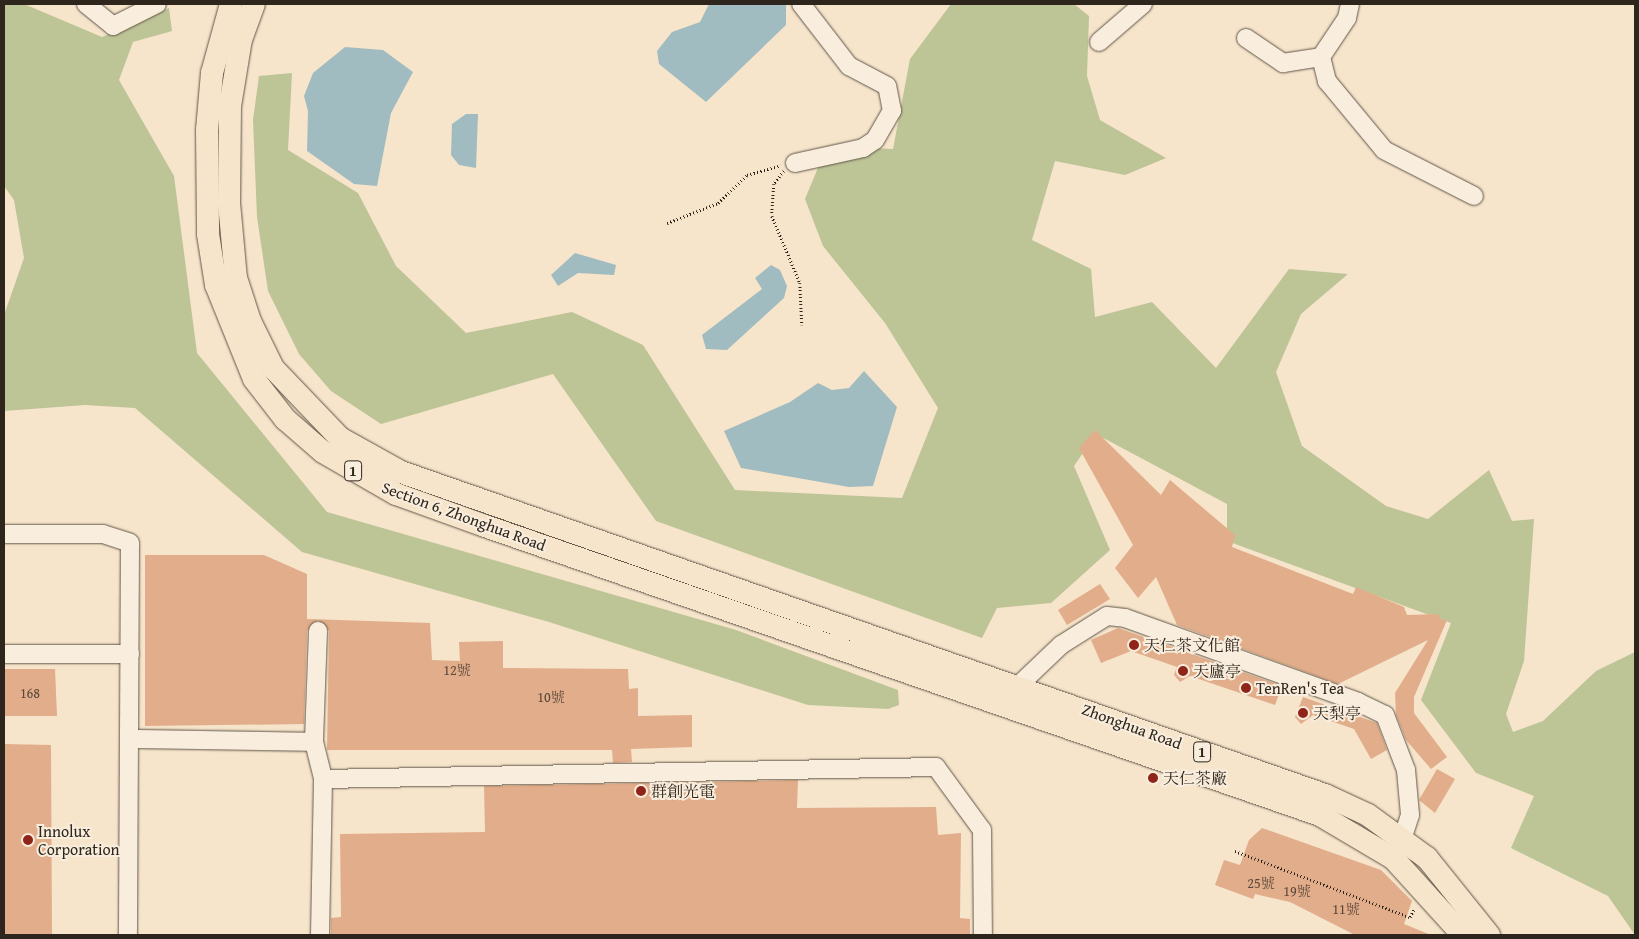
<!DOCTYPE html>
<meta charset="utf-8">
<style>
body{margin:0}
#map{position:relative;width:1639px;height:939px;overflow:hidden;background:#f6e4cb;font-family:"Gentium Book Plus","Noto Serif TC",serif}
div>[style]{position:absolute}
[style*='--x']{left:calc(var(--x)*1px);top:calc(var(--y)*1px);width:calc(var(--w)*1px);rotate:calc(var(--a)*1deg)}
.green>*{inset:0;background:#bdc496}
.water>*{inset:0;background:#a1bcc1}
.building>*{inset:0;background:#e2ad8a}
.path>*{height:2.5px;margin-top:-1.25px;transform-origin:0;background:repeating-linear-gradient(90deg,#2e261c 0 1px,transparent 0 3.5px)}
.roads{filter:drop-shadow(0 0 1px #605648) drop-shadow(0 0 1px #605648)}
.minor>*{height:18px;margin:-9px;padding:0 9px;transform-origin:9px;border-radius:9px;background:#f9eddd}
.major>*{height:22px;margin:-11px;padding:0 11px;transform-origin:11px;border-radius:11px;background:#f6e4cb}
.dots>*{width:14px;height:14px;translate:-50% -50%;box-sizing:border-box;border:2px solid #f9eddd;border-radius:50%}
span{translate:-50% -50%;white-space:nowrap;text-align:center;line-height:1.15;-webkit-text-stroke:4px #f9eddd;paint-order:stroke}
.number-label{font-size:14px;color:#5b4838}
.number-label span{-webkit-text-stroke-width:0}
.shield-label span{padding:1px 4px;background:#f9eddd;border:1px solid;border-radius:4px;-webkit-text-stroke-width:0}
.shield-label{font-size:15px;color:#2e261c;font-weight:700}
.street-label{font-size:16px;color:#2e261c}
.poi-label{font-size:16px;color:#2e261c}
.left{translate:0 -50%;text-align:left}
.frame{position:absolute;inset:0;border:5px solid #2e261c;pointer-events:none}
</style>
<div id="map">
<div class="green">
<i style="clip-path:polygon(4px 4px,24px 4px,102px 37px,169px 8px,172px 31px,133px 42px,119px 80px,174px 176px,197px 353px,327px 512px,736px 630px,898px 690px,899px 705px,888px 709px,808px 705px,549px 622px,302px 552px,135px 408px,85px 405px,4px 411px,4px 315px,24px 258px,14px 200px,4px 186px)"></i>
<i style="clip-path:polygon(951px 4px,1074px 4px,1089px 16px,1087px 76px,1100px 120px,1166px 158px,1125px 175px,1055px 161px,1032px 240px,1091px 269px,1095px 317px,1152px 302px,1216px 368px,1289px 269px,1348px 274px,1301px 314px,1276px 372px,1302px 446px,1386px 506px,1428px 519px,1489px 470px,1512px 521px,1534px 519px,1524px 661px,1506px 714px,1513px 732px,1543px 721px,1596px 671px,1635px 652px,1635px 935px,1608px 896px,1511px 848px,1534px 796px,1476px 773px,1421px 700px,1451px 623px,1227px 541px,1227px 504px,1096px 434px,1074px 466px,1110px 550px,1051px 603px,997px 608px,982px 638px,656px 521px,553px 374px,381px 424px,331px 391px,299px 354px,268px 291px,257px 217px,253px 120px,259px 76px,292px 73px,288px 150px,358px 193px,396px 266px,466px 333px,572px 312px,643px 345px,735px 490px,902px 498px,938px 408px,885px 323px,823px 246px,805px 199px,827px 146px,893px 149px,910px 59px)"></i>
</div>
<div class="water">
<i style="clip-path:polygon(709px 4px,786px 4px,786px 25px,706px 102px,659px 64px,657px 51px,672px 32px,700px 22px)"></i>
<i style="clip-path:polygon(345px 47px,383px 50px,413px 72px,391px 113px,377px 186px,354px 184px,307px 151px,308px 111px,304px 96px,313px 73px)"></i>
<i style="clip-path:polygon(466px 114px,478px 114px,476px 168px,459px 165px,451px 155px,452px 124px)"></i>
<i style="clip-path:polygon(575px 253px,616px 265px,614px 275px,578px 273px,558px 286px,551px 275px)"></i>
<i style="clip-path:polygon(771px 265px,780px 270px,787px 286px,784px 298px,727px 350px,706px 349px,702px 335px,762px 289px,755px 278px)"></i>
<i style="clip-path:polygon(864px 371px,897px 407px,873px 486px,849px 487px,741px 468px,724px 431px,790px 402px,818px 383px,832px 390px,849px 388px)"></i>
</div>
<div class="building">
<i style="clip-path:polygon(1095px 430px,1161px 495px,1170px 480px,1235px 535px,1232px 547px,1353px 594px,1356px 587px,1404px 607px,1407px 615px,1438px 614px,1440px 619px,1447px 620px,1414px 697px,1414px 713px,1447px 757px,1431px 769px,1406px 740px,1396px 715px,1395px 693px,1428px 640px,1338px 684px,1177px 625px,1156px 577px,1138px 598px,1115px 568px,1133px 545px,1079px 448px)"></i>
<i style="clip-path:polygon(145px 555px,264px 555px,307px 574px,307px 619px,430px 623px,432px 660px,460px 661px,459px 642px,503px 641px,503px 668px,628px 669px,629px 689px,638px 688px,638px 716px,692px 715px,692px 747px,631px 749px,632px 762px,613px 763px,612px 750px,327px 750px,329px 631px,318px 620px,307px 631px,304px 724px,145px 726px)"></i>
<i style="clip-path:polygon(1100px 584px,1110px 599px,1067px 625px,1058px 610px)"></i>
<i style="clip-path:polygon(1118px 628px,1282px 686px,1275px 705px,1190px 676px,1180px 682px,1174px 675px,1177px 667px,1131px 651px,1101px 663px,1091px 640px)"></i>
<i style="clip-path:polygon(4px 669px,55px 669px,57px 716px,4px 716px)"></i>
<i style="clip-path:polygon(1303px 697px,1377px 723px,1387px 750px,1371px 759px,1354px 729px,1313px 715px,1301px 724px,1295px 717px)"></i>
<i style="clip-path:polygon(4px 744px,51px 745px,52px 935px,4px 935px)"></i>
<i style="clip-path:polygon(1437px 769px,1455px 779px,1435px 813px,1419px 800px)"></i>
<i style="clip-path:polygon(798px 780px,797px 808px,936px 807px,938px 835px,961px 833px,960px 918px,970px 919px,970px 935px,331px 935px,331px 918px,341px 917px,340px 834px,485px 832px,484px 786px)"></i>
<i style="clip-path:polygon(1262px 828px,1381px 870px,1412px 901px,1404px 924px,1431px 935px,1355px 935px,1290px 902px,1255px 894px,1253px 899px,1215px 885px,1224px 860px,1240px 865px,1249px 840px)"></i>
</div>
<div class="path">
<i style="--x:784;--y:171;--w:16;--a:128"></i>
<i style="--x:774;--y:184;--w:32;--a:94"></i>
<i style="--x:772;--y:216;--w:73;--a:67.3"></i>
<i style="--x:800;--y:283;--w:42;--a:87.3"></i>
<i style="--x:667;--y:223;--w:55;--a:-21.4"></i>
<i style="--x:718;--y:203;--w:40;--a:-44"></i>
<i style="--x:747;--y:175;--w:35;--a:-16"></i>
<i style="--x:1235;--y:851;--w:187;--a:20.7"></i>
<i style="--x:1410;--y:917;--w:9;--a:-63"></i>
</div>
<div class="roads">
<div class="minor">
<i style="--x:86;--y:4;--w:35;--a:39"></i>
<i style="--x:113;--y:26;--w:49;--a:-26.6"></i>
<i style="--x:1350;--y:4;--w:14;--a:102"></i>
<i style="--x:1347;--y:18;--w:47;--a:123.7"></i>
<i style="--x:1321;--y:57;--w:25;--a:76"></i>
<i style="--x:1327;--y:81;--w:89;--a:50.4"></i>
<i style="--x:1384;--y:150;--w:101;--a:27.1"></i>
<i style="--x:1246;--y:38;--w:45;--a:34"></i>
<i style="--x:1283;--y:63;--w:38;--a:-9"></i>
<i style="--x:1099;--y:42;--w:58;--a:-40.8"></i>
<i style="--x:795;--y:163;--w:70;--a:-12.4"></i>
<i style="--x:863;--y:148;--w:14;--a:-34"></i>
<i style="--x:875;--y:140;--w:34;--a:-60"></i>
<i style="--x:892;--y:111;--w:25;--a:-101"></i>
<i style="--x:887;--y:86;--w:43;--a:-152.2"></i>
<i style="--x:849;--y:66;--w:78;--a:-127.7"></i>
<i style="--x:4;--y:534;--w:99;--a:0"></i>
<i style="--x:103;--y:534;--w:28;--a:18"></i>
<i style="--x:130;--y:543;--w:392;--a:90.3"></i>
<i style="--x:318;--y:631;--w:111;--a:92.1"></i>
<i style="--x:314;--y:742;--w:38;--a:76"></i>
<i style="--x:323;--y:779;--w:156;--a:91.1"></i>
<i style="--x:4;--y:654;--w:126;--a:0"></i>
<i style="--x:1018;--y:686;--w:59;--a:-43.6"></i>
<i style="--x:1061;--y:645;--w:54;--a:-32.2"></i>
<i style="--x:1107;--y:616;--w:18;--a:6"></i>
<i style="--x:1125;--y:618;--w:248;--a:19.8"></i>
<i style="--x:1358;--y:702;--w:30;--a:26"></i>
<i style="--x:1385;--y:715;--w:59;--a:69.1"></i>
<i style="--x:1406;--y:770;--w:45;--a:84.9"></i>
<i style="--x:1410;--y:815;--w:23;--a:108"></i>
<i style="--x:131;--y:739;--w:183;--a:0.9"></i>
<i style="--x:323;--y:779;--w:613;--a:-1.12"></i>
<i style="--x:936;--y:767;--w:78;--a:53.9"></i>
<i style="--x:982;--y:830;--w:105;--a:89.5"></i>
</div>
<div class="major">
<i style="--x:231;--y:4;--w:72;--a:105.4"></i>
<i style="--x:212;--y:73;--w:57;--a:95"></i>
<i style="--x:207;--y:130;--w:104;--a:89.4"></i>
<i style="--x:208;--y:234;--w:52;--a:81.1"></i>
<i style="--x:216;--y:285;--w:101;--a:68"></i>
<i style="--x:254;--y:379;--w:51;--a:52.2"></i>
<i style="--x:285;--y:419;--w:50;--a:41"></i>
<i style="--x:323;--y:452;--w:84;--a:29.9"></i>
<i style="--x:396;--y:494;--w:95;--a:19.8"></i>
<i style="--x:485;--y:526;--w:884;--a:19.09"></i>
<i style="--x:1320;--y:815;--w:86;--a:30.7"></i>
<i style="--x:1394;--y:859;--w:103;--a:47.8"></i>
<i style="--x:254;--y:4;--w:37;--a:110"></i>
<i style="--x:241;--y:39;--w:68;--a:99.3"></i>
<i style="--x:230;--y:106;--w:97;--a:90.6"></i>
<i style="--x:229;--y:203;--w:75;--a:84.7"></i>
<i style="--x:236;--y:278;--w:45;--a:72"></i>
<i style="--x:250;--y:321;--w:52;--a:63.9"></i>
<i style="--x:273;--y:368;--w:97;--a:46.3"></i>
<i style="--x:340;--y:438;--w:70;--a:29.1"></i>
<i style="--x:401;--y:472;--w:979;--a:19.27"></i>
<i style="--x:1325;--y:795;--w:47;--a:24.9"></i>
<i style="--x:1368;--y:815;--w:73;--a:36.1"></i>
<i style="--x:1427;--y:858;--w:99;--a:51.2"></i>
</div>
</div>
<div class="dots">
<i style="left:1134px;top:645px;background:#8f2418"></i>
<i style="left:1183px;top:671px;background:#8f2418"></i>
<i style="left:1246px;top:688px;background:#8f2418"></i>
<i style="left:1303px;top:713px;background:#8f2418"></i>
<i style="left:1153px;top:778px;background:#8f2418"></i>
<i style="left:641px;top:791px;background:#8f2418"></i>
<i style="left:28px;top:840px;background:#8f2418"></i>
</div>
<div class="number-label">
<span style="left:457px;top:670px">12號</span>
<span style="left:30px;top:693px">168</span>
<span style="left:551px;top:697px">10號</span>
<span style="left:1261px;top:883px">25號</span>
<span style="left:1297px;top:891px">19號</span>
<span style="left:1346px;top:909px">11號</span>
</div>
<div class="shield-label">
<span style="left:353px;top:471px">1</span>
<span style="left:1202px;top:752px">1</span>
</div>
<div class="street-label">
<span style="left:464px;top:516px;rotate:20deg">Section 6, Zhonghua Road</span>
<span style="left:1132px;top:726px;rotate:20deg">Zhonghua Road</span>
</div>
<div class="poi-label">
<span class="left" style="left:1144px;top:645px">天仁茶文化館</span>
<span class="left" style="left:1193px;top:671px">天廬亭</span>
<span class="left" style="left:1256px;top:688px">TenRen's Tea</span>
<span class="left" style="left:1313px;top:713px">天梨亭</span>
<span class="left" style="left:1163px;top:778px">天仁茶廠</span>
<span class="left" style="left:651px;top:791px">群創光電</span>
<span class="left" style="left:38px;top:840px">Innolux<br>Corporation</span>
</div>
<div class="frame"></div>
</div>
